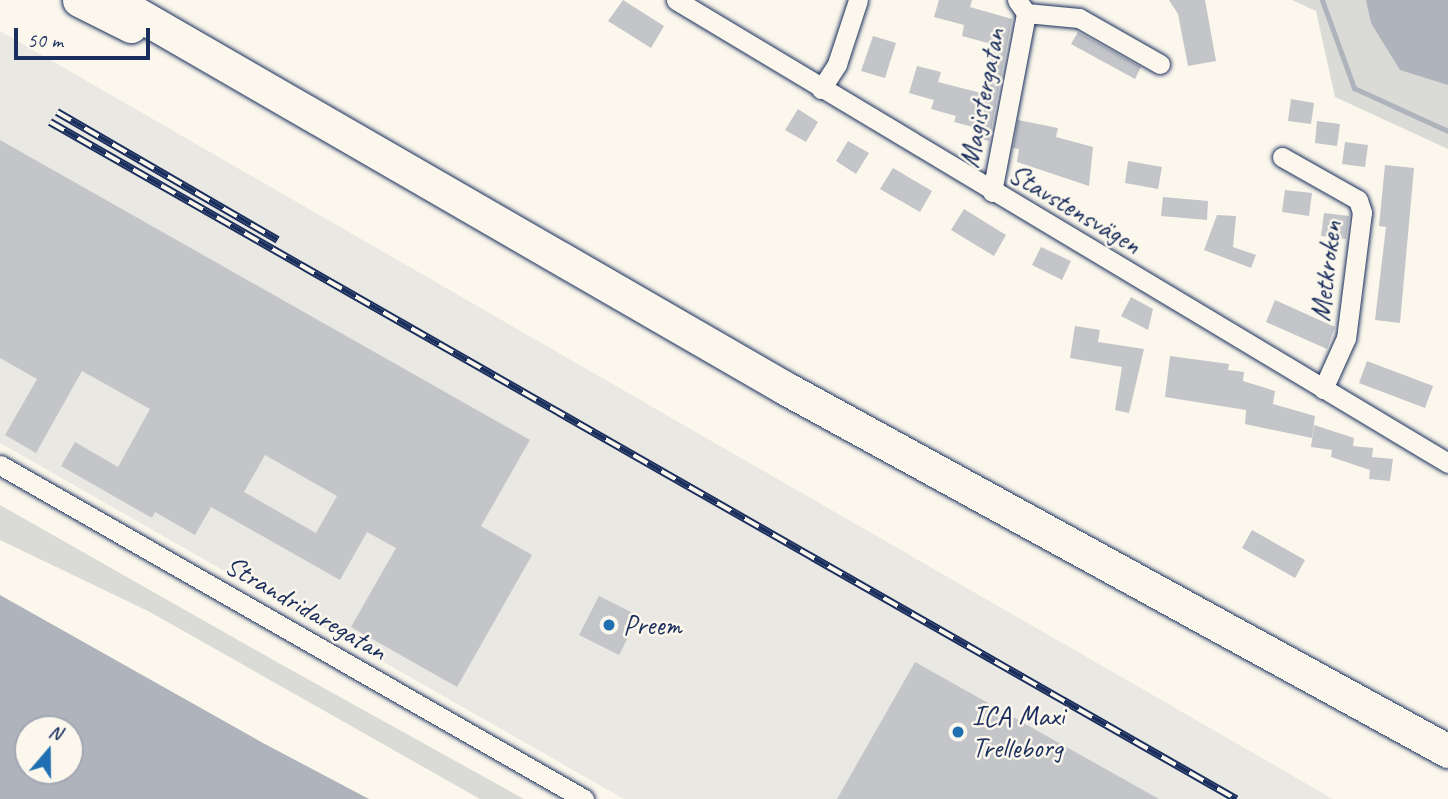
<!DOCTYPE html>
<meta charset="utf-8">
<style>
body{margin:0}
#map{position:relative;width:1448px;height:799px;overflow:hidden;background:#fbf7ec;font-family:Caveat,sans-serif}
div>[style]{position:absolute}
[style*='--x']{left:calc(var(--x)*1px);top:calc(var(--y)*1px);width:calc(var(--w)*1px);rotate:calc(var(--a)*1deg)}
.built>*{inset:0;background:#eae8e2}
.green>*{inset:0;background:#dadad7}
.water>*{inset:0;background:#afb3bb}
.stream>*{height:5px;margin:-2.5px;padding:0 2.5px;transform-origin:2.5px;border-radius:2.5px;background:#afb3bb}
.building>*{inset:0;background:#c3c5c9}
.roads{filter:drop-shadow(0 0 2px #1b2f5e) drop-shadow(0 0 2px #1b2f5e)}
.minor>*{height:19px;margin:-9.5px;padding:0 9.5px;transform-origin:9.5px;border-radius:9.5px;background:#fbf7ec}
.trunk>*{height:33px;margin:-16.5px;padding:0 16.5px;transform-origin:16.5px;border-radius:16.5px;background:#fbf7ec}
.rail>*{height:8px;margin-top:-4px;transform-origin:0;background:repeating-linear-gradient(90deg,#fbf7ec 0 16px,#1b2f5e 0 32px);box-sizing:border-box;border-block:2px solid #1b2f5e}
.dots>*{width:19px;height:19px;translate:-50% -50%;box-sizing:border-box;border:4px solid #fbf7ec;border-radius:50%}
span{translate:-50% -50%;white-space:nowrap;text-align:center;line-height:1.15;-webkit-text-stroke:5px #fbf7ec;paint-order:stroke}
.street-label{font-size:28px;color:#1b2f5e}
.poi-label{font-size:28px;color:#1b2f5e}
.left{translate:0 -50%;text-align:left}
.north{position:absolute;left:14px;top:715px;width:70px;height:70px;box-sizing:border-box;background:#fbf7ec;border:2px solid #a1a7b3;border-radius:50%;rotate:20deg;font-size:19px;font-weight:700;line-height:28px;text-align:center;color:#1b2f5e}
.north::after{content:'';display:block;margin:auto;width:24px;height:32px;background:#1f6fb2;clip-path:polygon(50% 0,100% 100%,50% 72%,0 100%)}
.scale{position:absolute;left:14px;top:28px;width:136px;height:32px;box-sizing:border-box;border:4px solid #1b2f5e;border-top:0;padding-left:9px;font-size:21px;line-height:24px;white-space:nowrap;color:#1b2f5e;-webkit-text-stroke:5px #fbf7ec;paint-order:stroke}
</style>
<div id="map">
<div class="built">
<i style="clip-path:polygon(0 31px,1333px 799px,624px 799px,0 443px)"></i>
</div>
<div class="green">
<i style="clip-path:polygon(1292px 0,1448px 0,1448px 149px,1335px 97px,1316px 11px)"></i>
<i style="clip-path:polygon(0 505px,275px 661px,524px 799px,480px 799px,150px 612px,0 540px)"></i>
</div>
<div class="water">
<i style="clip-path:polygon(1366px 0,1448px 0,1448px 85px,1400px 70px,1371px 23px)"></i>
<i style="clip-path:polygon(evenodd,0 595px,263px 743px,369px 799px,0 799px,0 595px,70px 729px,70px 771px,28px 771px,28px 729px,70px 729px)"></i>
</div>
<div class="stream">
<i style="--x:1322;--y:0;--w:94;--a:70"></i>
<i style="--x:1354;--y:88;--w:103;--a:24.6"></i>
</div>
<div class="building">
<i style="clip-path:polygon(623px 0,664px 26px,651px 48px,608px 21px)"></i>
<i style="clip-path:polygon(939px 0,972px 0,970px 7px,1012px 19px,989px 141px,974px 137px,977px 128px,954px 122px,956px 116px,931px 109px,934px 100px,909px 93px,917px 66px,941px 72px,938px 82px,981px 93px,995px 45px,962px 36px,964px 25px,934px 17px)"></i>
<i style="clip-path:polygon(1169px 0,1205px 0,1216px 61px,1188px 66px,1178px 14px)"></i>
<i style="clip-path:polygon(1078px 32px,1141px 67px,1135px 79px,1071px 44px)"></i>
<i style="clip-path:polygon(873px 36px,896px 43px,885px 78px,861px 71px)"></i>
<i style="clip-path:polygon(1291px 99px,1314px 103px,1311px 124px,1288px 121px)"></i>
<i style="clip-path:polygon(798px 109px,818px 122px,806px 142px,785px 130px)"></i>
<i style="clip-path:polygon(1018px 120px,1058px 128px,1056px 137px,1093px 147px,1089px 186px,1017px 162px,1019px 149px,1013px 148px)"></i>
<i style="clip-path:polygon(1317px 121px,1340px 124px,1337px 146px,1315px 143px)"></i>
<i style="clip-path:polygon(evenodd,0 140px,530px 440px,481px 526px,532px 555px,457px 687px,351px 627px,396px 548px,367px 532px,340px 580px,211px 507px,195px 535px,155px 512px,152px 518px,61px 466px,75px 442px,118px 467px,150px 409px,82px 371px,36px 453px,5px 435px,37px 379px,0 358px,0 140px,265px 455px,337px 496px,316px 533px,244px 492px,265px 455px)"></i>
<i style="clip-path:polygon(848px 141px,869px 153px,856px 174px,836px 161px)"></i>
<i style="clip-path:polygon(1345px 142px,1368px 145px,1365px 167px,1342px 164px)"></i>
<i style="clip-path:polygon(1128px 161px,1162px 167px,1158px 189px,1125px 183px)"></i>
<i style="clip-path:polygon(1385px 165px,1414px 168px,1400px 323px,1375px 320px,1386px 227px,1379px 226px)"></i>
<i style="clip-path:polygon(893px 168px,932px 191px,920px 212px,880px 189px)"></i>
<i style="clip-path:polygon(1285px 190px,1312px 193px,1309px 216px,1282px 212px)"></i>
<i style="clip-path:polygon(1163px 197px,1208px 201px,1207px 220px,1161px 216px)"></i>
<i style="clip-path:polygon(964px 209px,1006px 235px,994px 256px,951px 230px)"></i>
<i style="clip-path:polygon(1324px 213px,1349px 216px,1346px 239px,1321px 236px)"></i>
<i style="clip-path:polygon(1217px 215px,1236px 216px,1233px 247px,1256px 255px,1251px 268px,1204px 250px)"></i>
<i style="clip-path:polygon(1041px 247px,1071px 261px,1062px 280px,1032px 265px)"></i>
<i style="clip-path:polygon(1131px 297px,1153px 309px,1148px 330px,1121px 316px)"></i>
<i style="clip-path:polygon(1275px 300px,1335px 327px,1327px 349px,1266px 322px)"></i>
<i style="clip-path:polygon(1075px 326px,1100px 330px,1098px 342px,1144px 349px,1129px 413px,1115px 410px,1122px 367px,1070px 358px)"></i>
<i style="clip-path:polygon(1170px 356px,1229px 364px,1228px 370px,1244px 372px,1243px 381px,1275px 391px,1273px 404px,1315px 416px,1312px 438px,1245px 424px,1246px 410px,1165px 397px)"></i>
<i style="clip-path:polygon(1367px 361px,1433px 386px,1425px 408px,1359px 383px)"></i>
<i style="clip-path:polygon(1314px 425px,1354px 438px,1353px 446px,1373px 448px,1372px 457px,1393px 459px,1390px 481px,1369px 479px,1370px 470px,1331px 457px,1332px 450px,1311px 447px)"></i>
<i style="clip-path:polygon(1252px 530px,1305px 560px,1295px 578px,1242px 548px)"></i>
<i style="clip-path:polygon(599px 596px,639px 616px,619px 655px,579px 635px)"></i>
<i style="clip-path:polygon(915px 662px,1159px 799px,837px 799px)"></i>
</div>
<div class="roads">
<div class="minor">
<i style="--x:676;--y:0;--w:900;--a:30.95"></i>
<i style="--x:1017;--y:0;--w:16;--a:55"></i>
<i style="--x:1026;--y:13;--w:53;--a:5.4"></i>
<i style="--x:1079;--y:18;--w:93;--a:29.6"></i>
<i style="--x:821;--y:89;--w:30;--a:-57"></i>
<i style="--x:837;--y:64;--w:67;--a:-71.8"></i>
<i style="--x:1282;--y:157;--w:87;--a:29.5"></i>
<i style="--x:1358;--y:200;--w:13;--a:72"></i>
<i style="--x:1362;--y:212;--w:127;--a:97.2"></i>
<i style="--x:1346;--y:338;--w:56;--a:114.3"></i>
<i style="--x:992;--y:192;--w:182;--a:-79.2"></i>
<i style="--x:0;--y:465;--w:673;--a:29.77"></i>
</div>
<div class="trunk">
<i style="--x:79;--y:0;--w:58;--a:26.6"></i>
<i style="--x:113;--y:0;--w:776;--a:30"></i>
<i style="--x:785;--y:388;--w:756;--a:28.7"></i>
</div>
</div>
<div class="rail">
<i style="--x:57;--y:112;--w:255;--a:30.1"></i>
<i style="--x:50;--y:122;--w:1366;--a:29.72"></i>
</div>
<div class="dots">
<i style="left:609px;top:625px;background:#1f6fb2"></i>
<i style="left:958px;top:732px;background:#1f6fb2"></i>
</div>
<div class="street-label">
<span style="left:982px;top:98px;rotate:-79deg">Magistergatan</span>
<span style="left:1075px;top:209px;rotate:31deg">Stavstensvägen</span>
<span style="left:1326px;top:271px;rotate:-83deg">Metkroken</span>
<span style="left:306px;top:608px;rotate:30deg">Strandridaregatan</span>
</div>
<div class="poi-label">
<span class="left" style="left:623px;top:625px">Preem</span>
<span class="left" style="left:972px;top:732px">ICA Maxi<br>Trelleborg</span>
</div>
<div class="north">N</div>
<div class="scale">50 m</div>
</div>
